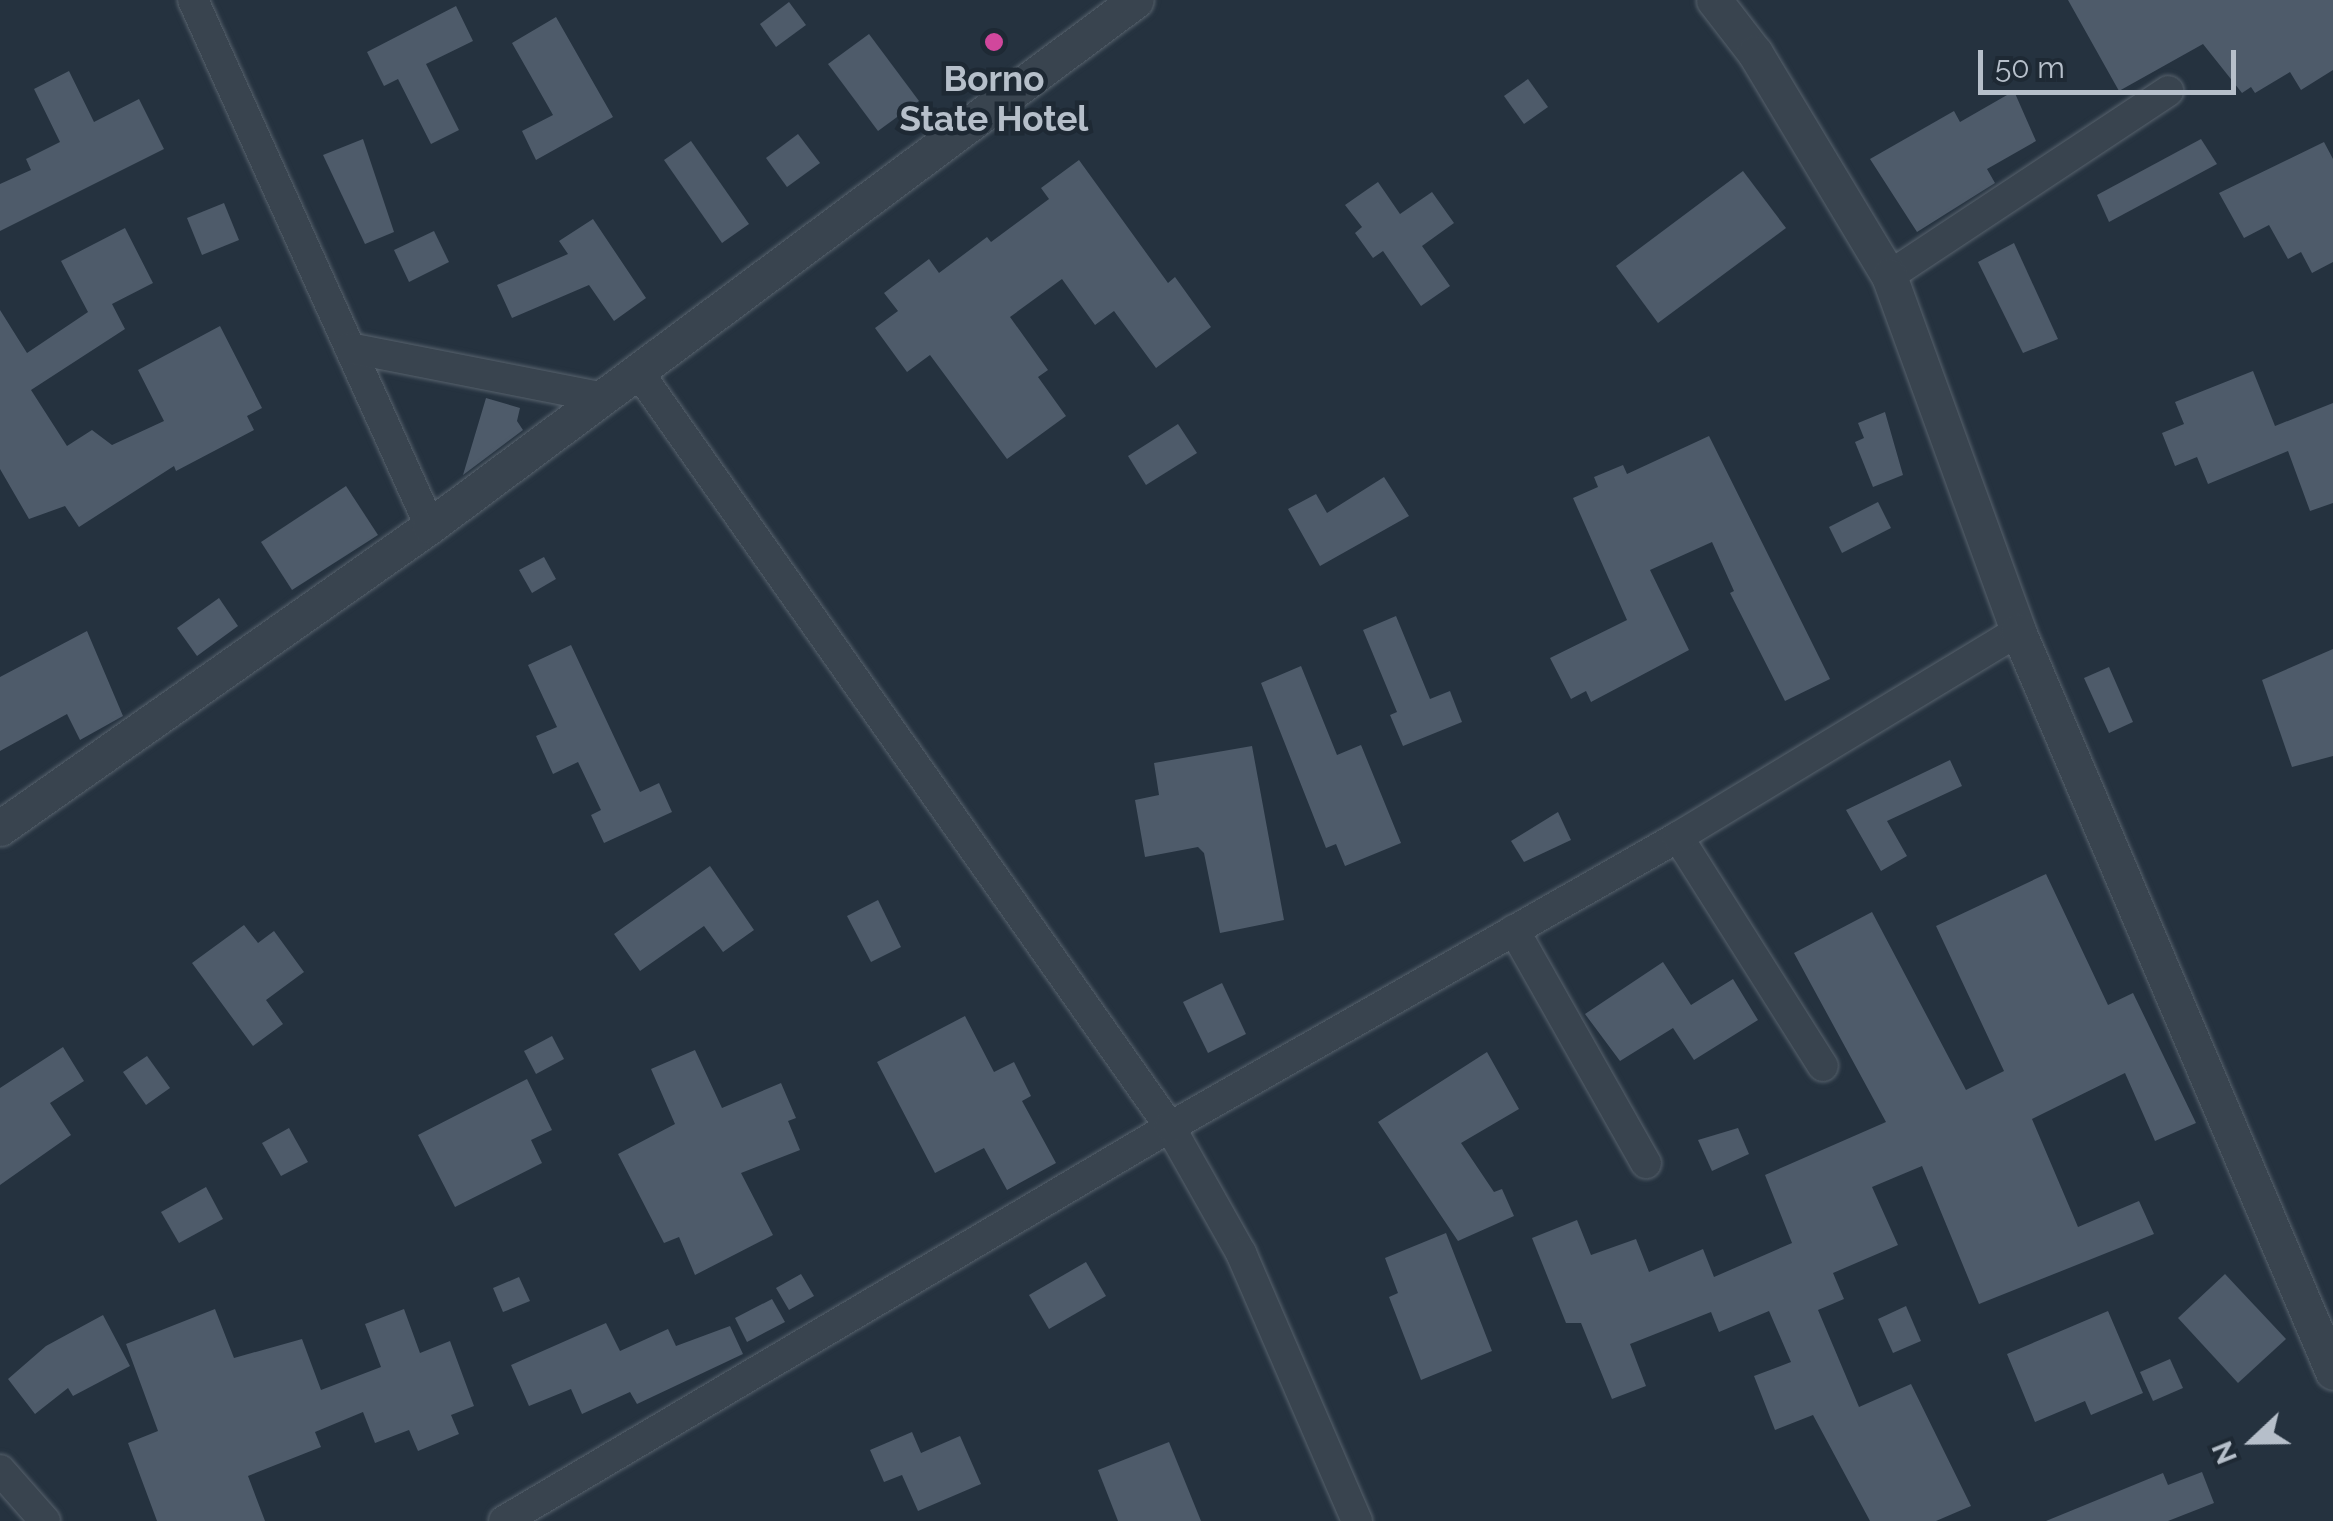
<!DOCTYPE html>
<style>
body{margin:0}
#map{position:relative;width:2333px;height:1521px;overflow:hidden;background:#25323f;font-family:Raleway,sans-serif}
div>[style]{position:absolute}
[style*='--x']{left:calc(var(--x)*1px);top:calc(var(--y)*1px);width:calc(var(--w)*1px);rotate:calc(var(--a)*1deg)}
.building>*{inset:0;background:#4e5b6a}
.roads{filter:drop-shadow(0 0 2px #57626d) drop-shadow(0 0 2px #57626d)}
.minor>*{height:30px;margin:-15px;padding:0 15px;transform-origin:15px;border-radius:15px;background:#39444f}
.tertiary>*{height:35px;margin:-17.5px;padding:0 17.5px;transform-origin:17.5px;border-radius:17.5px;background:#39444f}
.dots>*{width:28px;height:28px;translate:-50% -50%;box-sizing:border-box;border:5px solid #1e2934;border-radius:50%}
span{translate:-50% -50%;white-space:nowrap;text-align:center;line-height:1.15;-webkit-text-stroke:9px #1e2934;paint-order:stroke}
.poi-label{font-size:35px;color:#b6bfca;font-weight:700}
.north{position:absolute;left:2203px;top:1391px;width:100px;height:100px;-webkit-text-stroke:8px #1e2934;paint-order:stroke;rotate:248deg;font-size:28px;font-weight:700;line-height:40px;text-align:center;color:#b6bfca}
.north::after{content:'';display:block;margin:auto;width:35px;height:45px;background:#b6bfca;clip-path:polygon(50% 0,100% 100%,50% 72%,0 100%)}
.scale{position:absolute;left:1978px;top:50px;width:258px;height:45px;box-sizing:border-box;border:5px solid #b6bfca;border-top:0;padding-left:12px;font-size:30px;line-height:35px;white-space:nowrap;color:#b6bfca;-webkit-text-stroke:8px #1e2934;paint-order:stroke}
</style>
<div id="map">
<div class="building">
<i style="clip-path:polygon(2068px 0,2333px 0,2333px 70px,2301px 90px,2290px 72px,2255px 93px,2251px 87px,2242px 93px,2203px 44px,2119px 91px)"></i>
<i style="clip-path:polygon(789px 2px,806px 25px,776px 47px,760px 24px)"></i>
<i style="clip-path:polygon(456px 6px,473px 41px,426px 64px,459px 130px,431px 144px,398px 79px,384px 86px,367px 52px)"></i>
<i style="clip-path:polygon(556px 17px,613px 117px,536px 160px,522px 131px,553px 115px,512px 43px)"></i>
<i style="clip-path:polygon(869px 34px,919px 101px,878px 131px,828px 64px)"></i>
<i style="clip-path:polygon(69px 71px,94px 122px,139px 99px,164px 149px,0 231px,0 184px,31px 170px,26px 159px,60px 142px,34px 89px)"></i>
<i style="clip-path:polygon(1528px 79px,1548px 107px,1524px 124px,1504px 96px)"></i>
<i style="clip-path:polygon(2014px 91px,2036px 141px,1987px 169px,1995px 183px,1917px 232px,1870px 159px,1954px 111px,1960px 122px)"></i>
<i style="clip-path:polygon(798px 134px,820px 163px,787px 187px,766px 158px)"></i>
<i style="clip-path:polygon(363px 139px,394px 232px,365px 244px,323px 155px)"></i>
<i style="clip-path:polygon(2201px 139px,2217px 164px,2109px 222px,2097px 195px)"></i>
<i style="clip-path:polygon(691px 141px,749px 224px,722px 243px,664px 160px)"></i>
<i style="clip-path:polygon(2324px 142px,2333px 159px,2333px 262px,2312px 273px,2301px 252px,2288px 259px,2269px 225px,2244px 238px,2219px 193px)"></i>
<i style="clip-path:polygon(1079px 160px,1168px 283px,1175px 277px,1211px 327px,1156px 368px,1114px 311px,1095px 325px,1062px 279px,1010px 317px,1048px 370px,1038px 377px,1066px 416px,1007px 459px,930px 355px,907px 372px,875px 328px,898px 311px,884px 293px,929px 259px,939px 273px,987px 237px,991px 242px,1049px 199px,1041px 188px)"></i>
<i style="clip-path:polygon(1743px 171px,1786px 228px,1658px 323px,1616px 266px)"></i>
<i style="clip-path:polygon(1378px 182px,1400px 214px,1432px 192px,1454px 223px,1422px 246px,1450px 286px,1421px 306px,1383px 251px,1373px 258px,1355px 233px,1362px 227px,1345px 205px)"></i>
<i style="clip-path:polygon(224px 203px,239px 240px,202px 255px,187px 218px)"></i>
<i style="clip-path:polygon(593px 219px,646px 298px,614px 321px,589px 285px,512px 318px,497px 285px,568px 254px,559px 241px)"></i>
<i style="clip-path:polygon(125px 228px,153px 283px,112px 304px,125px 329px,31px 390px,67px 446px,92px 430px,112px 445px,164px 421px,138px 370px,220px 326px,262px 408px,247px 416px,254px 430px,176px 471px,174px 466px,79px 527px,65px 506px,29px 519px,0 469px,0 310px,27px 353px,88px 312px,61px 261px)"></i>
<i style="clip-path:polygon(434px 231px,449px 262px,409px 282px,394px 250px)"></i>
<i style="clip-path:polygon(2014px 243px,2058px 339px,2023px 353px,1978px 262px)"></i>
<i style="clip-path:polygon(2253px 371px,2275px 426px,2333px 403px,2333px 503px,2310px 511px,2288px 451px,2208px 484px,2197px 457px,2175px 466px,2162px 433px,2184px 424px,2175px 402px)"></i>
<i style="clip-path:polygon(486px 398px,520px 408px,517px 421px,523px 430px,463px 475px)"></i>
<i style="clip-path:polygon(1885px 412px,1903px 475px,1873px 487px,1855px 442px,1864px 438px,1858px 423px)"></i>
<i style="clip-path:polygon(1178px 424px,1197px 453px,1146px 485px,1128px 456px)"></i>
<i style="clip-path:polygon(1709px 436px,1830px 679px,1785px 701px,1730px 593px,1734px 591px,1712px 542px,1650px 570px,1689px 650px,1591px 702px,1586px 691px,1571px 699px,1550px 658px,1627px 620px,1573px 498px,1598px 487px,1594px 477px,1623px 465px,1627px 474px)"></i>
<i style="clip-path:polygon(1384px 477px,1409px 516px,1320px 566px,1288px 509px,1316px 494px,1327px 513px)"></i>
<i style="clip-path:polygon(346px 486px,378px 535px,292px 590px,261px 542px)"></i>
<i style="clip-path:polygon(1878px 502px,1891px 528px,1842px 553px,1829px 527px)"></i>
<i style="clip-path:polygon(544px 557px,556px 579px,532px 593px,519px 570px)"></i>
<i style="clip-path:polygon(219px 598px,238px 626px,197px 656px,177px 628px)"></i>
<i style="clip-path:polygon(1396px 616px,1430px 699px,1450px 691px,1462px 722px,1403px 746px,1390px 715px,1397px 712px,1363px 630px)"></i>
<i style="clip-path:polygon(87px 631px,123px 716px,80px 740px,67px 714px,0 751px,0 677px)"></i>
<i style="clip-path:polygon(571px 645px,640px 792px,659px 783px,672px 812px,604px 843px,591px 815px,601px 810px,578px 762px,553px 774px,536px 736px,557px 727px,528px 665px)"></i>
<i style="clip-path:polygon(2333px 649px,2333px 756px,2292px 767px,2262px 680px)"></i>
<i style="clip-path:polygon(1301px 666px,1337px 755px,1361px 745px,1401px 843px,1345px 866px,1336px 844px,1326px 848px,1261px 683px)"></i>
<i style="clip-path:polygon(2109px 667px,2133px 722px,2109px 733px,2084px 678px)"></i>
<i style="clip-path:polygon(1252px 746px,1284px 920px,1220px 933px,1204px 853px,1198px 847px,1145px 857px,1135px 800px,1159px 795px,1154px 763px)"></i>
<i style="clip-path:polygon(1950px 760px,1962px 786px,1887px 821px,1907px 856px,1881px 871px,1846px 810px)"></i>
<i style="clip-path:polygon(1558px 812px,1571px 840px,1524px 862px,1511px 841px)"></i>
<i style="clip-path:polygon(710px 866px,754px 930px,723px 952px,704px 926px,640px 971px,614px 934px)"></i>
<i style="clip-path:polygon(2046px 874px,2108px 1005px,2133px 993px,2196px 1123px,2155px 1141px,2125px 1073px,2032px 1119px,2078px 1227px,2139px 1201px,2154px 1234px,1979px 1304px,1922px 1166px,1872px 1187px,1898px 1245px,1833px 1273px,1844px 1299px,1818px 1310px,1859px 1407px,1911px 1384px,1971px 1506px,1936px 1521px,1870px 1521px,1813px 1415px,1775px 1430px,1754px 1376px,1791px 1362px,1769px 1311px,1719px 1332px,1711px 1312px,1630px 1344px,1646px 1386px,1612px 1399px,1581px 1323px,1566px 1323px,1532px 1238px,1577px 1220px,1591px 1255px,1636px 1239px,1649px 1272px,1703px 1249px,1714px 1277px,1792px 1243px,1765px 1175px,1886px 1122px,1794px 953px,1872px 912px,1966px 1090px,2004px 1071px,1936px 926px)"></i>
<i style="clip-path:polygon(878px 900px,901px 947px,871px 962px,847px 916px)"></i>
<i style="clip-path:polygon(244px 925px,258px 943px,274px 931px,304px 972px,266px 1000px,283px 1024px,253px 1046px,192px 963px)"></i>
<i style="clip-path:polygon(1663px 962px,1691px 1005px,1733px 979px,1758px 1020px,1694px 1060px,1673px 1028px,1620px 1061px,1585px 1014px)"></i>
<i style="clip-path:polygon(1222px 983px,1246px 1034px,1208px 1053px,1183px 1002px)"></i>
<i style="clip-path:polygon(965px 1016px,994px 1072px,1014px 1062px,1031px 1096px,1022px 1101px,1056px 1163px,1007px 1190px,984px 1148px,935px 1173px,877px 1062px)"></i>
<i style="clip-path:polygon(552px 1036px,564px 1059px,536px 1074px,524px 1051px)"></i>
<i style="clip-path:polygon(63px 1047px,84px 1081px,50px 1103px,71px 1135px,0 1185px,0 1088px)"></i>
<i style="clip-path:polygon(695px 1050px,722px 1108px,781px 1083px,796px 1118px,788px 1121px,800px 1150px,741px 1173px,773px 1235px,695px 1275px,679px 1237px,664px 1243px,618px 1154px,675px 1124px,651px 1069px)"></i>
<i style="clip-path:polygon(1487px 1052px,1519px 1109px,1461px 1143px,1494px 1192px,1502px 1189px,1514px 1216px,1458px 1241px,1378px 1122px)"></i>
<i style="clip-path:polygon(147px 1056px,170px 1088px,146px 1105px,123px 1072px)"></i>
<i style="clip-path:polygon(527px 1079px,552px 1130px,531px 1140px,542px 1163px,455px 1207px,418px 1135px)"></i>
<i style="clip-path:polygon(289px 1128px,308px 1162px,281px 1176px,262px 1143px)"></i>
<i style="clip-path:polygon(1738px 1128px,1749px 1154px,1712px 1171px,1698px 1140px)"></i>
<i style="clip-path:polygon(206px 1187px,223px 1219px,179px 1243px,161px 1212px)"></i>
<i style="clip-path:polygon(1446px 1233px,1492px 1351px,1421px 1380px,1389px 1297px,1398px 1293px,1385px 1258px)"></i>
<i style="clip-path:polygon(1086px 1262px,1106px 1296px,1049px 1329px,1029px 1295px)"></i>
<i style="clip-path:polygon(801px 1274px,814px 1296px,789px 1310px,776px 1288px)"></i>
<i style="clip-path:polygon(2225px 1274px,2286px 1339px,2238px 1383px,2178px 1318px)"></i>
<i style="clip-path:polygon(519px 1277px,530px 1301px,503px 1312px,493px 1288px)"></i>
<i style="clip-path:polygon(772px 1299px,785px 1322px,747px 1342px,735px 1318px)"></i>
<i style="clip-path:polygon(1906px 1306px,1921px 1341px,1893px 1353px,1878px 1319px)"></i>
<i style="clip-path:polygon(215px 1309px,234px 1358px,302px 1339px,321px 1390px,381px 1367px,365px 1324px,404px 1309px,420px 1353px,450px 1341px,474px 1406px,451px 1415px,459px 1434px,418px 1451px,409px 1430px,375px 1443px,363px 1412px,315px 1432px,321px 1447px,248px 1476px,265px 1521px,157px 1521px,128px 1443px,158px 1431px,126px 1344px)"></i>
<i style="clip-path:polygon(2108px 1311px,2143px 1393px,2091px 1415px,2085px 1401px,2035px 1422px,2007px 1354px)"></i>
<i style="clip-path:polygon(103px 1315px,130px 1366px,73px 1396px,68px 1388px,35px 1414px,8px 1379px,46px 1346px)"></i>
<i style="clip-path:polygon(606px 1323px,620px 1351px,668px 1329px,676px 1346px,730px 1326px,743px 1354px,637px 1404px,630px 1392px,582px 1414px,571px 1389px,529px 1406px,511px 1365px)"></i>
<i style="clip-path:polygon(2170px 1359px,2183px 1388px,2153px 1401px,2140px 1372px)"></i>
<i style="clip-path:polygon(912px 1432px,921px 1453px,960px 1436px,981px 1484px,918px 1511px,902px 1475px,884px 1482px,870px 1450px)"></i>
<i style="clip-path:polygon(1169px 1442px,1201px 1521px,1118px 1521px,1098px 1470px)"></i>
<i style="clip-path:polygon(2202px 1472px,2214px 1503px,2168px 1521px,2046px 1521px,2163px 1473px,2168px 1485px)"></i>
</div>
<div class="roads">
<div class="minor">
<i style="--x:193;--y:0;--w:577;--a:65.75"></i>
<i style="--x:1889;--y:276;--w:335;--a:-33.5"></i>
<i style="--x:350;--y:348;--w:260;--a:11.1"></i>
<i style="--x:639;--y:373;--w:922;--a:54.85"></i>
<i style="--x:1170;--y:1127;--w:145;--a:60.6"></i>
<i style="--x:1241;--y:1253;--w:292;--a:66.6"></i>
<i style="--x:1678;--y:837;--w:271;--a:57.7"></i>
<i style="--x:1514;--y:930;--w:268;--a:60.5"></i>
<i style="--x:0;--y:1470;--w:68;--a:48.6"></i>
<i style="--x:504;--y:1521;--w:774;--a:-30.61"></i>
<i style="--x:1170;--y:1127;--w:585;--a:-29.72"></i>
<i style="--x:1678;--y:837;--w:398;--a:-31.2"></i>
</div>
<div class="tertiary">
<i style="--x:1714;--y:0;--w:67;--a:52.3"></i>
<i style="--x:1755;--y:53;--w:260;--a:59"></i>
<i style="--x:1889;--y:276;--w:378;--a:70"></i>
<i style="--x:2018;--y:631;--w:805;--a:66.97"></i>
<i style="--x:0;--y:828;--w:525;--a:-35.08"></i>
<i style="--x:430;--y:526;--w:880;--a:-36.69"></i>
</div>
</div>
<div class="dots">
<i style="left:994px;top:42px;background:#d1479c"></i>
</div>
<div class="poi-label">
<span style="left:994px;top:99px">Borno<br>State Hotel</span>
</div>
<div class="north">N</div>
<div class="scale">50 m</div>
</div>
